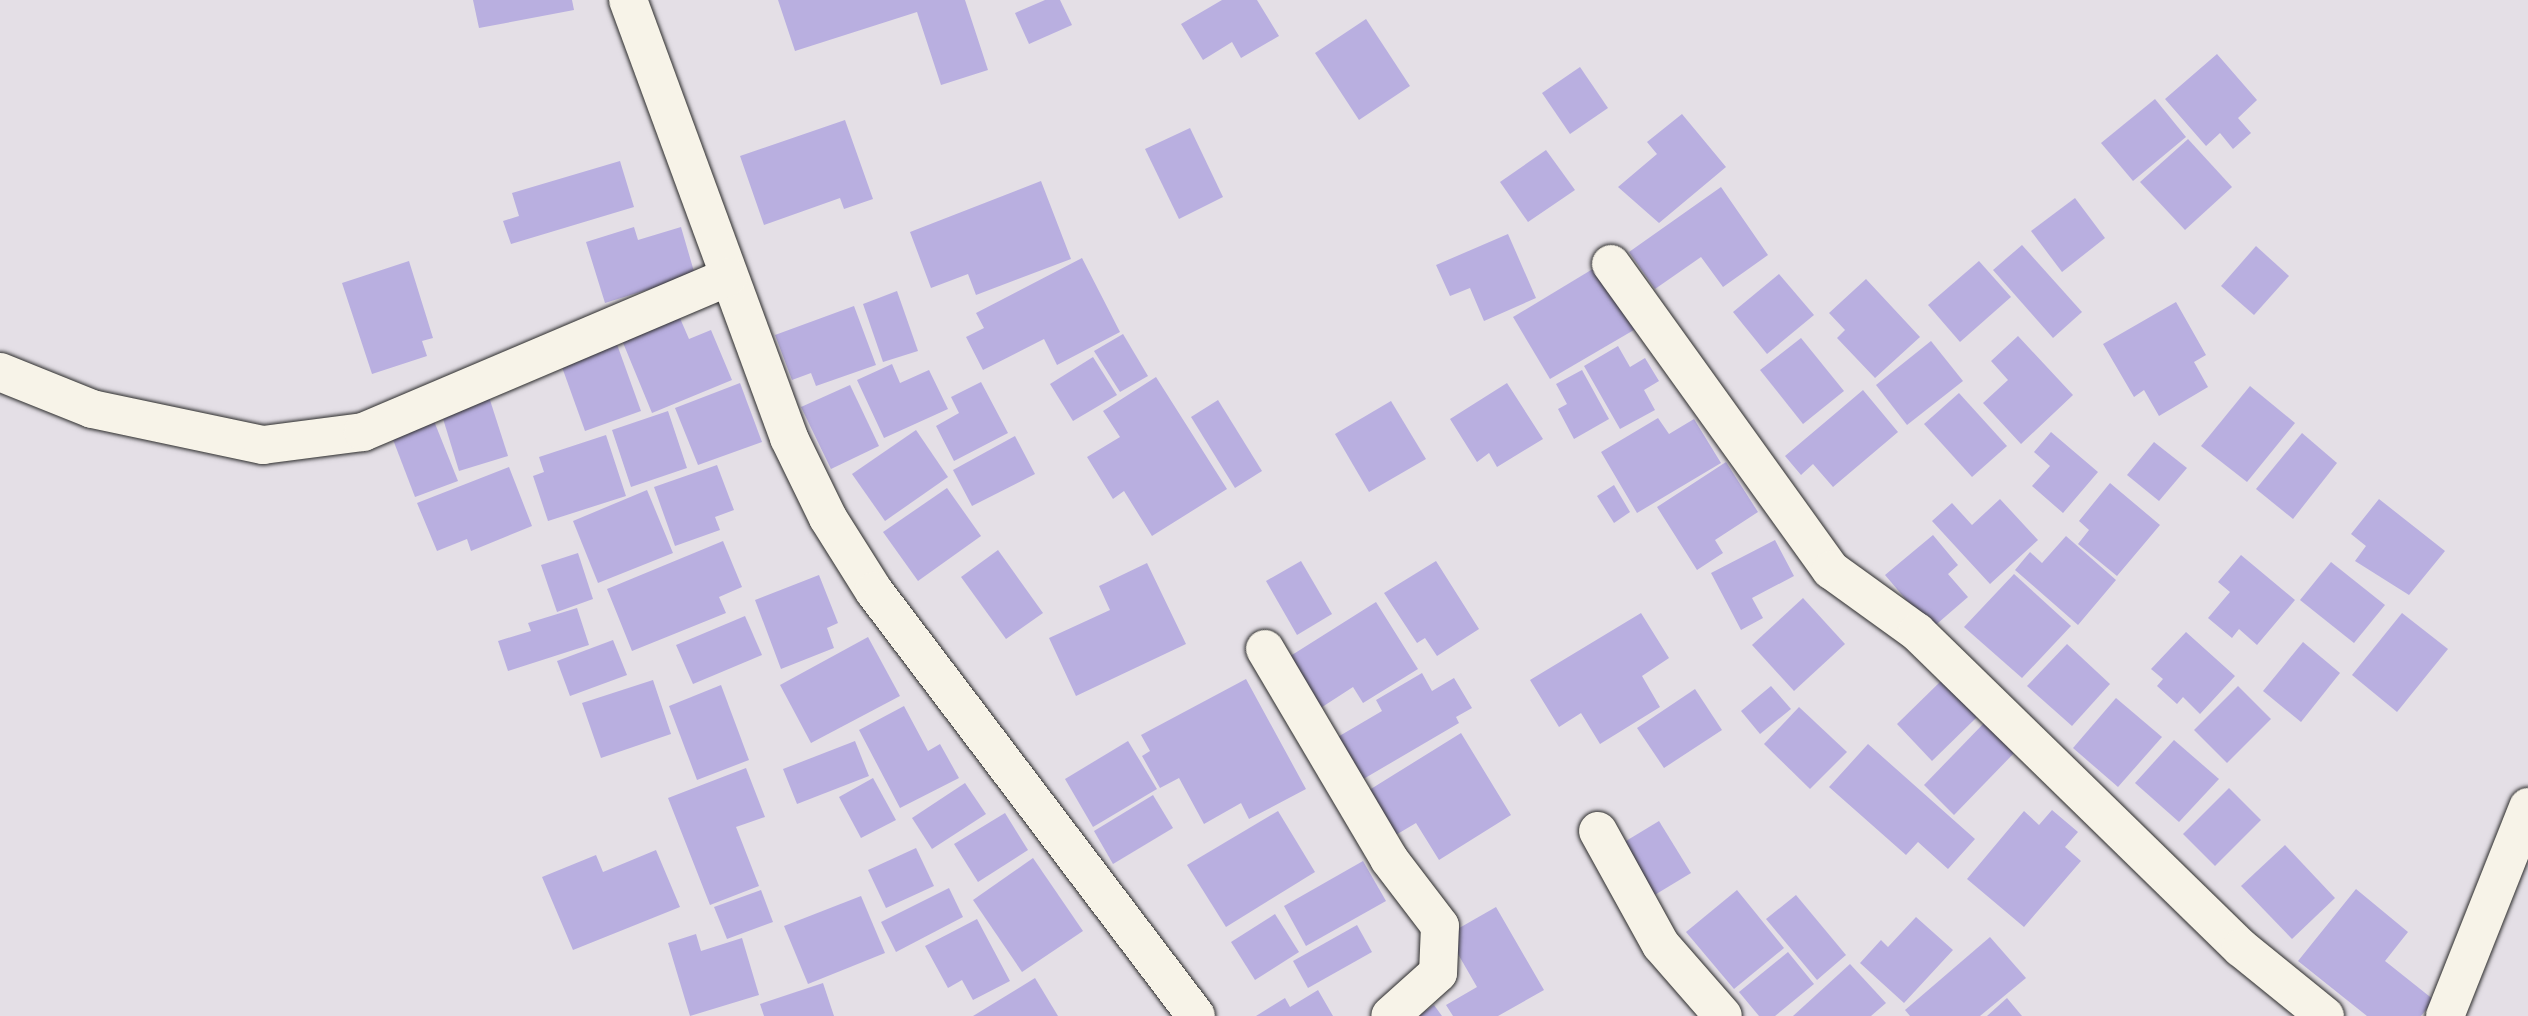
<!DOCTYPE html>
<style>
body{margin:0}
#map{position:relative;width:2528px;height:1016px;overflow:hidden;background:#e4dfe6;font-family:"Architects Daughter",sans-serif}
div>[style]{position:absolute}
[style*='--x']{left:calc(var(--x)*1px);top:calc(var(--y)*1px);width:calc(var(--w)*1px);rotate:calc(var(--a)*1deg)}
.building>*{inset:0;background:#b9afe0}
.roads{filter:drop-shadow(0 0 2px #2b2b2b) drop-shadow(0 0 2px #2b2b2b)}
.minor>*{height:38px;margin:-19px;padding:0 19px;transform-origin:19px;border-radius:19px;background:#f7f3e8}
span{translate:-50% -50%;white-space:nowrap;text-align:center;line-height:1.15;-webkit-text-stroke:5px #f7f3e8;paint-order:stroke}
</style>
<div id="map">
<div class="building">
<i style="clip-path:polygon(473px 0,572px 0,574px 10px,479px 28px)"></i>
<i style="clip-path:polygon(778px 0,965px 0,988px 70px,941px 85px,917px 12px,795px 51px)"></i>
<i style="clip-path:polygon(1045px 0,1060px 0,1072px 25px,1029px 44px,1015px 13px)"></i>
<i style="clip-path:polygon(1222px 0,1257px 0,1279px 36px,1241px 58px,1232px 42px,1203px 60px,1181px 24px)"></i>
<i style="clip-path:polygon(1366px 19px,1410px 86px,1359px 120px,1315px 53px)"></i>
<i style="clip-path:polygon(2217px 54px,2257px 100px,2238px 118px,2251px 133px,2233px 149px,2220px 133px,2206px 146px,2165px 99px)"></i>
<i style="clip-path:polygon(1580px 67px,1608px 108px,1570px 134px,1542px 93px)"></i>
<i style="clip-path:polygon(2155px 99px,2186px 137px,2133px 181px,2101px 143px)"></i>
<i style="clip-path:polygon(1682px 114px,1726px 167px,1659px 223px,1618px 187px,1657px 154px,1647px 142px)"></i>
<i style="clip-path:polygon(845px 120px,873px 199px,844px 209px,840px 198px,764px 225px,740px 156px)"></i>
<i style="clip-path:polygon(1190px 128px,1223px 197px,1179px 219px,1145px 149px)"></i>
<i style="clip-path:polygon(2188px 139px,2232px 187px,2185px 230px,2140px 182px)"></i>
<i style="clip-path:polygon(1546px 150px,1575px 190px,1528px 222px,1500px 182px)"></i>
<i style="clip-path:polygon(620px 161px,634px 207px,511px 244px,503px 221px,519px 216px,512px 193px)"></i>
<i style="clip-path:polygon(1041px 181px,1071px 259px,976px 295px,968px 274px,931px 288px,910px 232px)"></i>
<i style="clip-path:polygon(1721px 187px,1768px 255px,1723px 287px,1701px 257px,1655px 289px,1629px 252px)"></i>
<i style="clip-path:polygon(2075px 198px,2105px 238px,2062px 272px,2031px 231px)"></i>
<i style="clip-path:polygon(634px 227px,638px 240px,681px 227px,695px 275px,605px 303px,586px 242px)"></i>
<i style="clip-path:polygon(1508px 234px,1536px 298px,1484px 321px,1470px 288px,1450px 296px,1436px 265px)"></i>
<i style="clip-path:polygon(2022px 245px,2082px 312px,2053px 338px,1993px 270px)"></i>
<i style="clip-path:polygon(2256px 246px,2289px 276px,2254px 315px,2221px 286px)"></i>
<i style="clip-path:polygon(1082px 258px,1120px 332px,1057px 365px,1044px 339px,983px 370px,966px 337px,984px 328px,976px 313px)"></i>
<i style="clip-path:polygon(409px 261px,433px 338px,422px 341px,427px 356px,372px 374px,342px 283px)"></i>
<i style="clip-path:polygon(1979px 261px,2011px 297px,1960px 342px,1928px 305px)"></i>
<i style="clip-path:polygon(1601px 264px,1639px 327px,1550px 379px,1513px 317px)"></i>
<i style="clip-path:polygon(1779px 274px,1814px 315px,1767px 354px,1733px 312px)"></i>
<i style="clip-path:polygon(1866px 279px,1920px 337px,1875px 378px,1837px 338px,1845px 330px,1829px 313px)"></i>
<i style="clip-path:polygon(897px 291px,918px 351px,883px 362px,863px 304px)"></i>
<i style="clip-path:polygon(2176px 302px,2206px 355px,2194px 362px,2208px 387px,2159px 416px,2144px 390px,2134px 397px,2103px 344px)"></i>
<i style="clip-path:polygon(854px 306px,876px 365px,816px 386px,811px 373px,792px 380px,775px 335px)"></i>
<i style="clip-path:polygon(676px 309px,689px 339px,711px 330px,732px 380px,652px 413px,619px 333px)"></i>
<i style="clip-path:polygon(1123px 334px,1148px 376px,1120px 392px,1094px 351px)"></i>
<i style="clip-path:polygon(614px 336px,641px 411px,585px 431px,558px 356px)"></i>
<i style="clip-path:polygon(2018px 336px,2073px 395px,2021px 444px,1983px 403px,2008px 380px,1991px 361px)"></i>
<i style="clip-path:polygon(1801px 338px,1844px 391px,1803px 424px,1760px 370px)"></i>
<i style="clip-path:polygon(1931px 341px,1963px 381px,1907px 425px,1876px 385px)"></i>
<i style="clip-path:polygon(1618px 346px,1630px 367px,1645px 358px,1659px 381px,1644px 390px,1655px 410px,1620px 429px,1584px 366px)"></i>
<i style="clip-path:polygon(1093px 357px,1117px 395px,1073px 421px,1050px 384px)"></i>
<i style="clip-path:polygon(892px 364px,900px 383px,929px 370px,948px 409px,884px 438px,857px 380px)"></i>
<i style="clip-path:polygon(1582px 370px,1609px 419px,1574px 439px,1558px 409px,1567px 404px,1556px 384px)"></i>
<i style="clip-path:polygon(1156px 377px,1227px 489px,1152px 536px,1124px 491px,1113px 499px,1087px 457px,1120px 437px,1103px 411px)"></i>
<i style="clip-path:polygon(981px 382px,1008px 433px,954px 461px,936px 426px,959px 413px,951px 397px)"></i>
<i style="clip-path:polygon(740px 383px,762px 442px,698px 465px,675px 408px)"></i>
<i style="clip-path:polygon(1507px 383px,1543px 439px,1497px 467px,1489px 453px,1477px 462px,1450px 419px)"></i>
<i style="clip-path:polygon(850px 385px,879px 446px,831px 469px,801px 407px)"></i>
<i style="clip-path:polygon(2250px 386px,2295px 423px,2247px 482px,2201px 446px)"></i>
<i style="clip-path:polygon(1863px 390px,1898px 432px,1833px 487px,1813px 464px,1801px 475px,1785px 456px)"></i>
<i style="clip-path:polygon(1959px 393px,2007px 446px,1972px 477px,1924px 424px)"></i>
<i style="clip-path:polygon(489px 397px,508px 456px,459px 471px,441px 412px)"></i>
<i style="clip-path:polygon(1218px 400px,1262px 471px,1235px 488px,1191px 417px)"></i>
<i style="clip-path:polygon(1391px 401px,1426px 459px,1369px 492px,1335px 434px)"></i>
<i style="clip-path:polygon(668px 411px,687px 468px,631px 487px,612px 430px)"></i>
<i style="clip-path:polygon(1658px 418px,1669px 434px,1694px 419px,1721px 463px,1637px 513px,1601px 452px)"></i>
<i style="clip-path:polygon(434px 421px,458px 481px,415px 497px,392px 437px)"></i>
<i style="clip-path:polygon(916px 430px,948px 477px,885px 521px,852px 474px)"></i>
<i style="clip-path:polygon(2051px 432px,2098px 472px,2063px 513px,2032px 486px,2050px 466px,2034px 452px)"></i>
<i style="clip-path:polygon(2302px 433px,2337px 463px,2293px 519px,2256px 489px)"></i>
<i style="clip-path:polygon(606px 435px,626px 496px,548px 521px,533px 476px,544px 472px,539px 457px)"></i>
<i style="clip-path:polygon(1015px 436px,1035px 474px,972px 506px,953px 470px)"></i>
<i style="clip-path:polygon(2154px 442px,2187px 468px,2159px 501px,2127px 475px)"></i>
<i style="clip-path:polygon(1726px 462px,1758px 512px,1715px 540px,1723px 553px,1697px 570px,1657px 507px)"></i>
<i style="clip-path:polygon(717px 465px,734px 510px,715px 517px,720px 530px,675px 546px,654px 487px)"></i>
<i style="clip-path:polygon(509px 467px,532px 526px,471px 551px,467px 539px,437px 551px,417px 503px)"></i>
<i style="clip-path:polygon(2110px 483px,2160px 525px,2117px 576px,2078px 544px,2089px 530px,2079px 521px)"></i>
<i style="clip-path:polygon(1614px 485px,1630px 512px,1614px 523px,1597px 496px)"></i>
<i style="clip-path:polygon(947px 488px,981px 536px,918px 581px,883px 532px)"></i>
<i style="clip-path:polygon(647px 490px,673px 553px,598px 583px,573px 521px)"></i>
<i style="clip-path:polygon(2000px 499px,2038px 540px,1990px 584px,1932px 521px,1952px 503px,1972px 525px)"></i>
<i style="clip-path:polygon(2379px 499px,2445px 551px,2409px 595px,2355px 561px,2366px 546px,2351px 534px)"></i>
<i style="clip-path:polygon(1933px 535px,1958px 565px,1948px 574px,1968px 597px,1931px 629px,1885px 575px)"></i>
<i style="clip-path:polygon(2066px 536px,2116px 580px,2078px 625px,2015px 570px,2030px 552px,2042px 563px)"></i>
<i style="clip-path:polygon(1775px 540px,1794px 576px,1752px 598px,1763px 618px,1741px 630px,1711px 573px)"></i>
<i style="clip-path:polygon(723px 541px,742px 587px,719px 597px,726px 613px,632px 651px,607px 589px)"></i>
<i style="clip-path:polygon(998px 550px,1043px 613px,1006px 639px,961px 577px)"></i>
<i style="clip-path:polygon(578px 553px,593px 599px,557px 612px,541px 565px)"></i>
<i style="clip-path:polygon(2241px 555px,2295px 600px,2257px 645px,2239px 629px,2232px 638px,2208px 618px,2230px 592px,2218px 582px)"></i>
<i style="clip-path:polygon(1301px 561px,1332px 614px,1297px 635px,1266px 581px)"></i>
<i style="clip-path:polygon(1436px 561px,1479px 629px,1437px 656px,1425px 638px,1417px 643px,1384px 593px)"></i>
<i style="clip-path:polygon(2331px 562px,2385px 605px,2354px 643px,2300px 600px)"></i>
<i style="clip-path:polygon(1147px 563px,1186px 644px,1076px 696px,1049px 638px,1110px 610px,1099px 586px)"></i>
<i style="clip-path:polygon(2014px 574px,2071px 626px,2022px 678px,1964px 627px)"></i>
<i style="clip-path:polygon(819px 575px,838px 623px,827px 628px,834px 648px,781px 669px,755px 600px)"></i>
<i style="clip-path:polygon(1803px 598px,1845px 644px,1794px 691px,1752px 645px)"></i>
<i style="clip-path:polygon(1376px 602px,1418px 669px,1363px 703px,1353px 687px,1316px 711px,1284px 660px)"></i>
<i style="clip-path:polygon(577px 608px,589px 645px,508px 671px,498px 641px,531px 631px,528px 623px)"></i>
<i style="clip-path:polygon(1641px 613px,1669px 658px,1642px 676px,1660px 707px,1600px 744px,1581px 713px,1559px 727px,1530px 680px)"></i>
<i style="clip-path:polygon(2402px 613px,2448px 649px,2397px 712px,2352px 675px)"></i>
<i style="clip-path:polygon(745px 616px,762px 655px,693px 684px,676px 645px)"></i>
<i style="clip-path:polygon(2186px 632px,2235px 676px,2200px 714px,2183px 697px,2177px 704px,2157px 686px,2163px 679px,2151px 669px)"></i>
<i style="clip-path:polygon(868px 637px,900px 696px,811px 743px,780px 685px)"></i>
<i style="clip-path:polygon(613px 640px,627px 675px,570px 696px,557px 661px)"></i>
<i style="clip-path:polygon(2303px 642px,2340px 673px,2301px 722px,2263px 691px)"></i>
<i style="clip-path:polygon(2067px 644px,2110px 684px,2072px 726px,2027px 686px)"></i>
<i style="clip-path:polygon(1422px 673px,1432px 691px,1454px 678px,1472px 708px,1456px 717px,1459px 723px,1360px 781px,1336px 738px,1382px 711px,1376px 700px)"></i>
<i style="clip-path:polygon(1246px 679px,1306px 789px,1249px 819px,1241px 803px,1204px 824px,1179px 778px,1160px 788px,1142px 756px,1150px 751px,1141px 735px)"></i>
<i style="clip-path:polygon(653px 680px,671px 734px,601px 758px,582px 703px)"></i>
<i style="clip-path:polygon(1942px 680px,1977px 717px,1932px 761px,1897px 724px)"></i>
<i style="clip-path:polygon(721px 685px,749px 760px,697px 780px,669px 706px)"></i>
<i style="clip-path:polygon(1771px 686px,1791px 709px,1760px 734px,1741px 711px)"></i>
<i style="clip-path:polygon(2238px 686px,2271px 719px,2227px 763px,2194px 730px)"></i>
<i style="clip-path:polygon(1695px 689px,1722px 730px,1664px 768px,1637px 728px)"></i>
<i style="clip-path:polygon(2116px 698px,2162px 737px,2118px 787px,2073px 748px)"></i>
<i style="clip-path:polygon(904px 706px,928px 751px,940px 744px,959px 778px,900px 808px,859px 730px)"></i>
<i style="clip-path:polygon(1799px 707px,1847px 752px,1810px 789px,1764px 744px)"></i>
<i style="clip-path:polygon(1985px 722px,2016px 751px,1954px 815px,1924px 785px)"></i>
<i style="clip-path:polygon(1461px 733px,1511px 815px,1439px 860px,1416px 823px,1394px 836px,1366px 792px)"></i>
<i style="clip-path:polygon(2174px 740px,2219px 779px,2179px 822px,2135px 783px)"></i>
<i style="clip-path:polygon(855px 741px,869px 776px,797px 804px,783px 769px)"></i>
<i style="clip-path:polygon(1128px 741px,1157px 789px,1093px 827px,1065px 779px)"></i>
<i style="clip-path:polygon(1868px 744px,1975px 839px,1948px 869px,1918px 842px,1906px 855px,1829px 787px)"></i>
<i style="clip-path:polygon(746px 768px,765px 817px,736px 827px,759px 886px,710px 905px,668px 798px)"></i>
<i style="clip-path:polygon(873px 778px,896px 820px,861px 838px,839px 797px)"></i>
<i style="clip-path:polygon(965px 783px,986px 814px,932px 849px,912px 818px)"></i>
<i style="clip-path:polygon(2229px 788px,2261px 820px,2215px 866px,2183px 834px)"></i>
<i style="clip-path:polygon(1153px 795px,1173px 828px,1113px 864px,1094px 831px)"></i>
<i style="clip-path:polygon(2052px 810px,2078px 832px,2065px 847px,2081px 861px,2024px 927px,1967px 879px,2024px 811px,2039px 825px)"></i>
<i style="clip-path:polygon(1278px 811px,1315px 872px,1226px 927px,1187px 865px)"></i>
<i style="clip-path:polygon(1005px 813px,1028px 850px,978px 882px,954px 844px)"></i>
<i style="clip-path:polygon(1659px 821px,1691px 873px,1653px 896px,1621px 844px)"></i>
<i style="clip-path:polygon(2285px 845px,2335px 898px,2292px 939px,2241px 886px)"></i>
<i style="clip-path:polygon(916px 848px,934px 886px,886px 908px,868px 870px)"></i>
<i style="clip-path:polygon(656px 850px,680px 907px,573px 950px,542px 877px,596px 855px,603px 872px)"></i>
<i style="clip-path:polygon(1033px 858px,1083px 931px,1022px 972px,973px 900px)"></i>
<i style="clip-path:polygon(1363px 861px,1386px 901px,1306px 946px,1284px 906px)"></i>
<i style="clip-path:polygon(949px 888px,963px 917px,896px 952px,881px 922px)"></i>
<i style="clip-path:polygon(2356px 889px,2408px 932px,2385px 961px,2434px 1000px,2421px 1016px,2367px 1016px,2298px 961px)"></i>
<i style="clip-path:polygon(761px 890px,773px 922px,727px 939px,714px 907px)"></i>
<i style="clip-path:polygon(1737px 890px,1784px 948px,1734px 989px,1686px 932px)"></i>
<i style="clip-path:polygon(1796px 895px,1846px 955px,1817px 980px,1766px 919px)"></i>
<i style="clip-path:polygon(861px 896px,885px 953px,808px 984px,784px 926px)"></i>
<i style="clip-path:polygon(1496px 907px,1544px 990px,1498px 1016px,1453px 1016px,1446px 1005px,1477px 987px,1447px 935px)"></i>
<i style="clip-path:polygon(1275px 914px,1299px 952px,1255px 980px,1231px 942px)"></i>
<i style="clip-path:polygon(1916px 917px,1953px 950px,1904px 1003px,1860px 963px,1881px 940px,1888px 947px)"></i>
<i style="clip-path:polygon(977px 919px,1010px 981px,973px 1000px,962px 980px,948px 988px,925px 946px)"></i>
<i style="clip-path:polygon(1357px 925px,1372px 952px,1308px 988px,1293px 961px)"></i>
<i style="clip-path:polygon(696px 934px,701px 951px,742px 938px,759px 995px,690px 1016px,668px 943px)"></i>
<i style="clip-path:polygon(1990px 937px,2026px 978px,1980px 1016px,1910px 1016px,1905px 1010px)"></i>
<i style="clip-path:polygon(1788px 952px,1814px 984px,1775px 1016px,1759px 1016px,1739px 992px)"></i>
<i style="clip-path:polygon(1850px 964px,1886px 1003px,1871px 1016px,1793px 1016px)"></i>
<i style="clip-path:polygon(1035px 978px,1058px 1016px,973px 1016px)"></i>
<i style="clip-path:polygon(823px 983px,834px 1016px,764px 1016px,760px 1004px)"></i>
<i style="clip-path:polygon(1318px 990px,1333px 1016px,1256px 1016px,1285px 998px,1290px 1007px)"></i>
<i style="clip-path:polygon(2007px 998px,2022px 1016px,1987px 1016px)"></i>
<i style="clip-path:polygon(1434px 1005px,1442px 1016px,1419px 1016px)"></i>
</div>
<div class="roads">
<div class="minor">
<i style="--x:628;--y:0;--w:467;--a:69.8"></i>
<i style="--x:789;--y:438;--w:89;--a:64"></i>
<i style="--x:828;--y:518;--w:86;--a:57.8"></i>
<i style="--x:874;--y:591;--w:533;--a:52.85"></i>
<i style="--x:1611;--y:264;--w:377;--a:54.3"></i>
<i style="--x:1831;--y:570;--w:106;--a:35.8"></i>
<i style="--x:1917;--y:632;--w:453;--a:44.3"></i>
<i style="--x:2241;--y:948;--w:108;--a:39"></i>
<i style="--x:0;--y:372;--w:99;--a:21.9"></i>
<i style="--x:92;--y:409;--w:175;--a:11.9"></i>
<i style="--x:263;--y:445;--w:101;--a:-7.4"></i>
<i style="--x:363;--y:432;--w:397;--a:-23"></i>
<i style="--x:1265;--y:649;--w:244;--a:59.4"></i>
<i style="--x:1389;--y:859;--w:84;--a:52.7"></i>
<i style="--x:1440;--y:926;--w:47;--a:92.4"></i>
<i style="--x:1438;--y:973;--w:64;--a:138.1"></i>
<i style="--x:1598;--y:831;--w:130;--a:61.1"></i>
<i style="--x:1661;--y:945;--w:94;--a:48.9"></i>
<i style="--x:2445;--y:1016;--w:225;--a:-68.3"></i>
</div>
</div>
</div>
